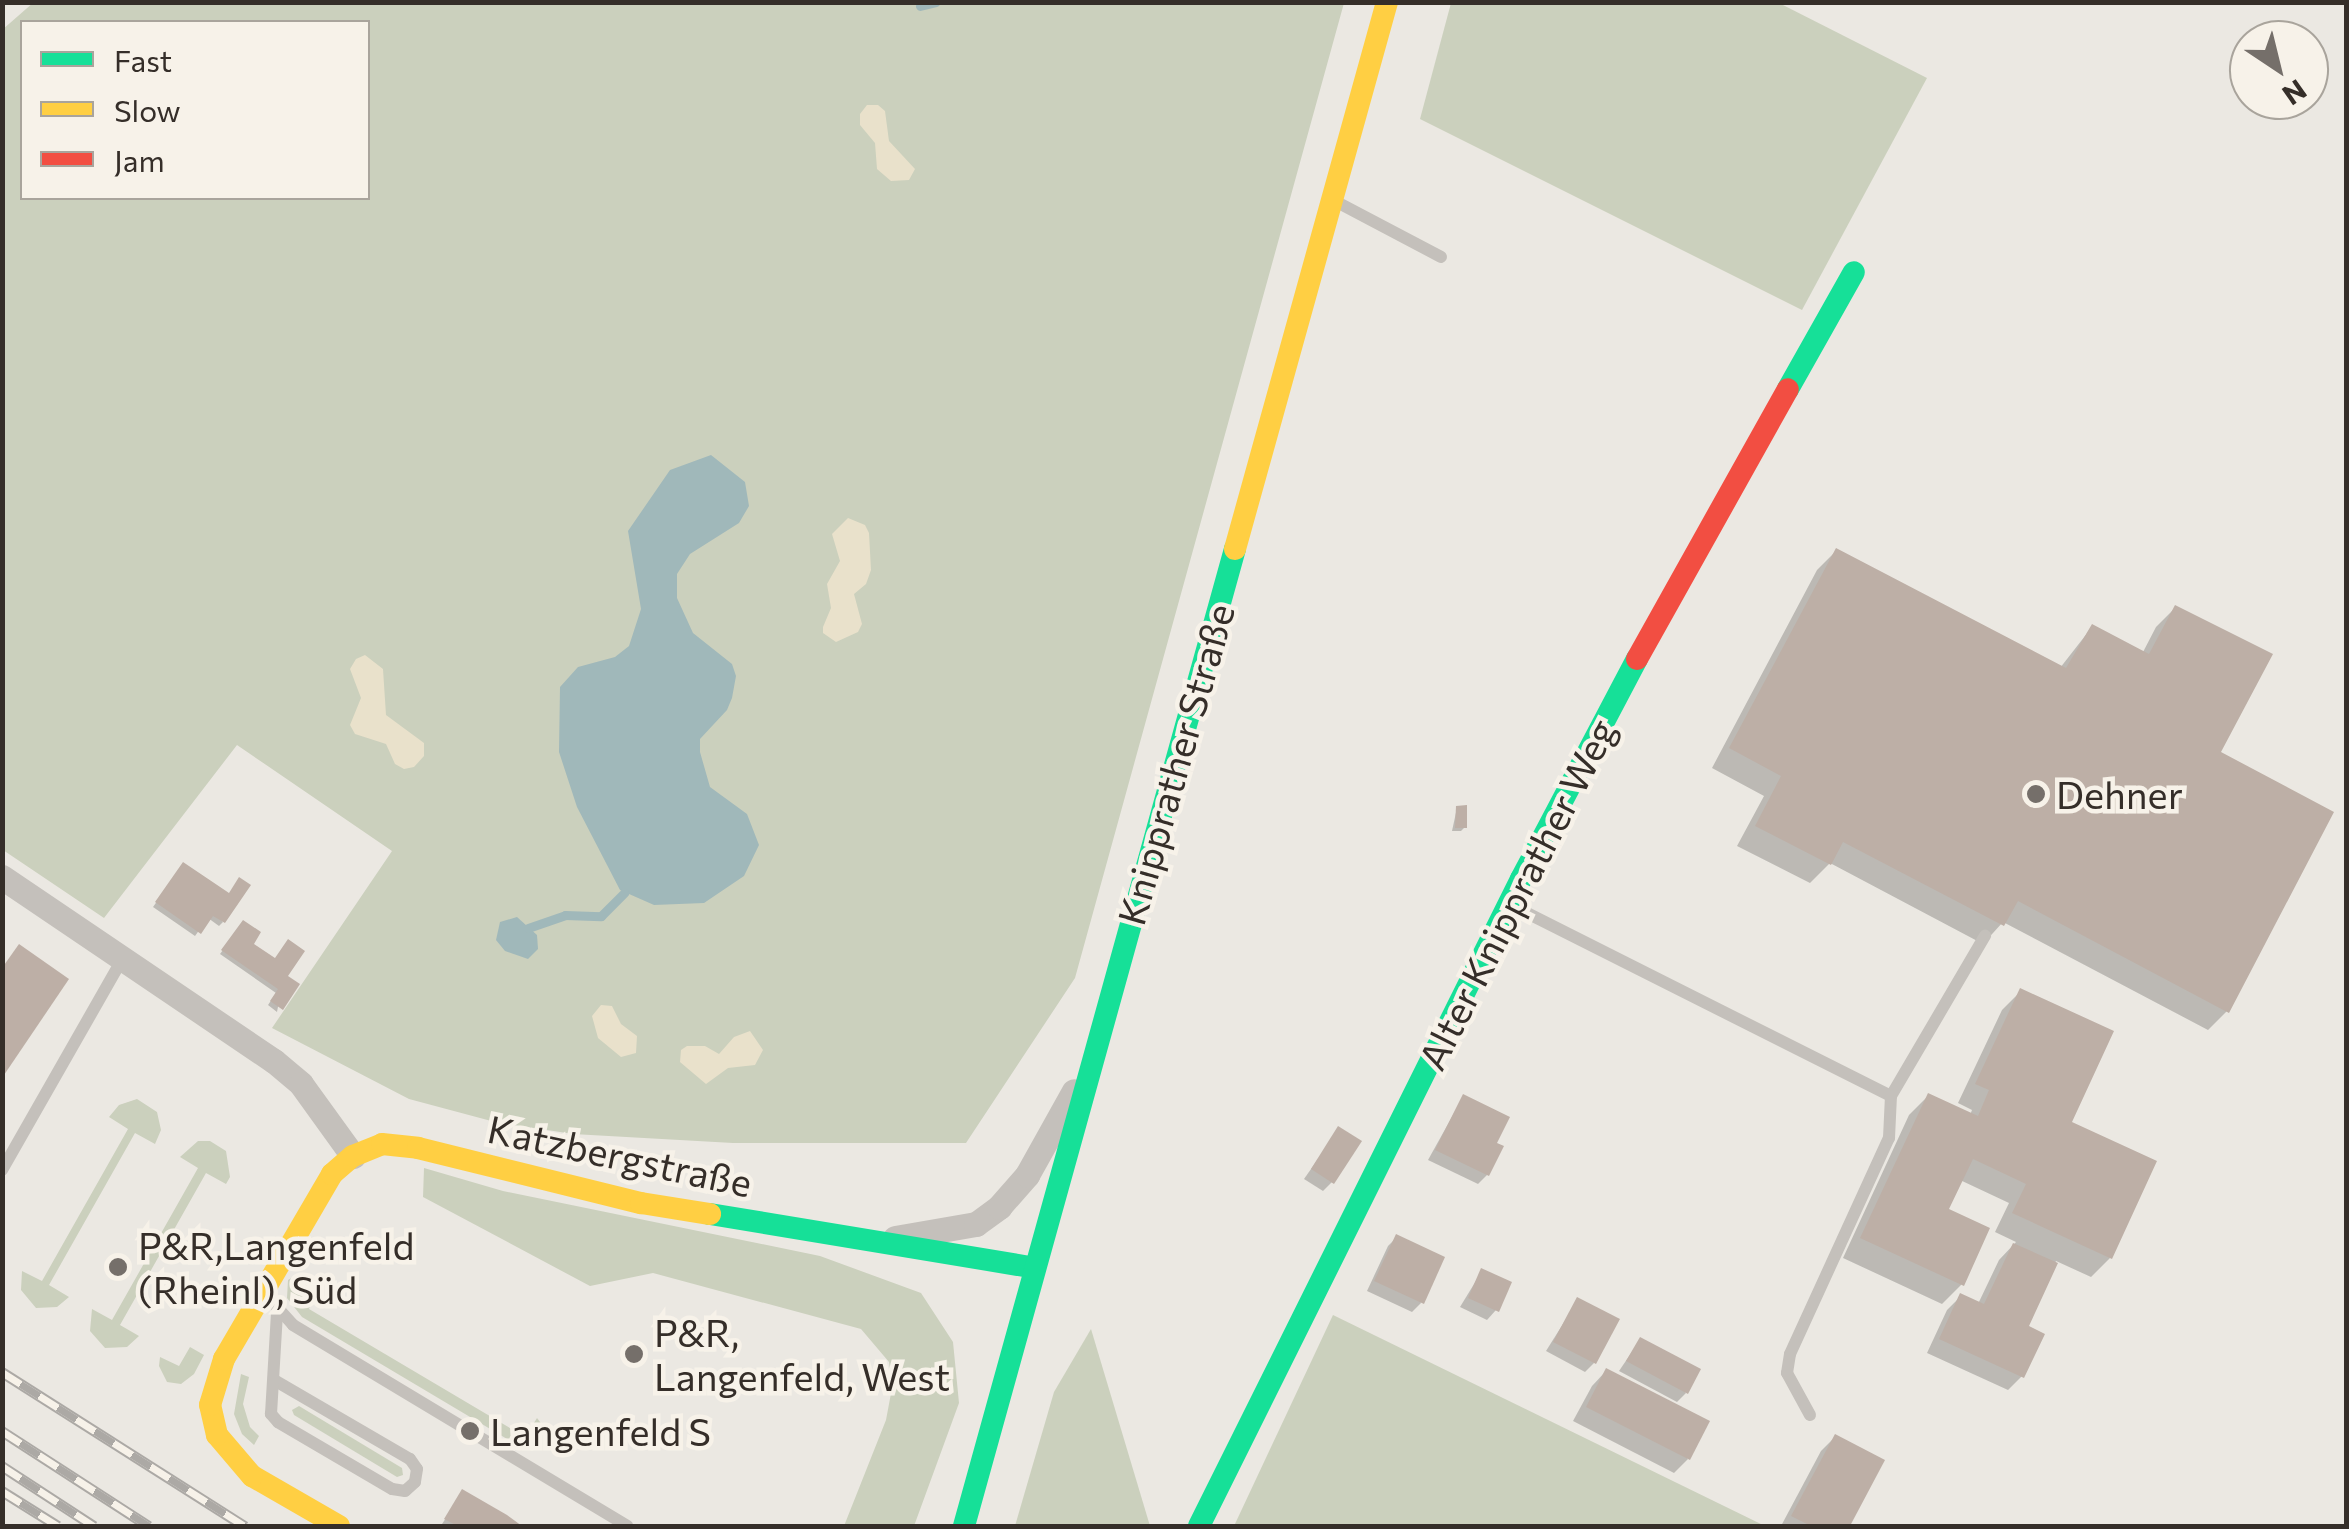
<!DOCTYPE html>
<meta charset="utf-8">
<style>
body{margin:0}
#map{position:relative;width:2349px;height:1529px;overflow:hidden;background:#ebe8e2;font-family:Commissioner,sans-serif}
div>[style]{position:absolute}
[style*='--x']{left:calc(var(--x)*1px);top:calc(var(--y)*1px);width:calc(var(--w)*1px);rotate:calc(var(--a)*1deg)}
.green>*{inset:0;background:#cbd0bd}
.sand>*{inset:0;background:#e9e1cb}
.water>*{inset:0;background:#a0b8ba}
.shadow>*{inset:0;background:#0003}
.stream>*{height:9px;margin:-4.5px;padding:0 4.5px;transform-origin:4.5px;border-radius:4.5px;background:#a0b8ba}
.building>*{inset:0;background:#bdafa6}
.lane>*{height:12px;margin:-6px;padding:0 6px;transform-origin:6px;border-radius:6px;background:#c4c0bb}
.street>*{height:25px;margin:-12.5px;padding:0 12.5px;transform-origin:12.5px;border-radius:12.5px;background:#c4c0bb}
.fast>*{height:22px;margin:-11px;padding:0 11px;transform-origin:11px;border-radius:11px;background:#16e098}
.slow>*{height:22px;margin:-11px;padding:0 11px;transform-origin:11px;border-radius:11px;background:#ffcf43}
.jam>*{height:22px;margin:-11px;padding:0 11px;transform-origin:11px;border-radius:11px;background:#f24e42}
.rail>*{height:11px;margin-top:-5.5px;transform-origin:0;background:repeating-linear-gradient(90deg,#f7f2e9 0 22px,#aca9a5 0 44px);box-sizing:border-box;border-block:2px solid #aca9a5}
.dots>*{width:28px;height:28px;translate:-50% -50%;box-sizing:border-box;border:5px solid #f7f2e9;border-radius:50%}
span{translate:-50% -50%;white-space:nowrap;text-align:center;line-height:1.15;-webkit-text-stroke:9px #f7f2e9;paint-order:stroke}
.street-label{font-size:38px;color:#352e29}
.poi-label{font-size:38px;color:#352e29}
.left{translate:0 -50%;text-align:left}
.frame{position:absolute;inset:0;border:5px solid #352e29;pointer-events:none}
.legend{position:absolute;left:20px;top:20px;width:350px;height:180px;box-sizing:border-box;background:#f7f2e9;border:2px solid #a9a49c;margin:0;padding:12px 18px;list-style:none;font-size:30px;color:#352e29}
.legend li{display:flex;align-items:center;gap:20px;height:50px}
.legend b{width:50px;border:2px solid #a9a49c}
.north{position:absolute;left:2229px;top:20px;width:100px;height:100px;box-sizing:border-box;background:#f7f2e9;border:2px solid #a9a49c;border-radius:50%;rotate:145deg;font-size:28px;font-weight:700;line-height:40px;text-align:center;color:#352e29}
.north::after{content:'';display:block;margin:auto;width:35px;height:45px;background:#756f6a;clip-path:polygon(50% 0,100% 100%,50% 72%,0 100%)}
</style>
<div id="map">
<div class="green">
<i style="clip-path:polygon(evenodd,34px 2px,1344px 3px,1075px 978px,966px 1143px,733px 1143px,573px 1134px,495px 1122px,409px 1099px,272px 1028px,392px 851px,237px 745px,104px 918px,3px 850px,2px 30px,34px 2px,22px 22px,368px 22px,368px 198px,22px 198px,22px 22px)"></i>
<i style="clip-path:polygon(1451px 3px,1779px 3px,1927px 78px,1802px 310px,1420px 119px)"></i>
<i style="clip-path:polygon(137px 1099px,157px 1112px,161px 1130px,155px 1144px,135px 1133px,49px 1285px,69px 1297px,57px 1307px,36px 1308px,21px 1290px,22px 1271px,42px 1281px,128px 1129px,109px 1117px,119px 1105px)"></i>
<i style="clip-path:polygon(198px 1141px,210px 1141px,226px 1151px,230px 1177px,226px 1184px,206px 1173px,120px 1325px,139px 1336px,127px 1347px,105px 1348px,90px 1331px,92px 1309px,112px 1320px,198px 1168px,180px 1157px)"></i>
<i style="clip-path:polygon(424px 1168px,503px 1191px,820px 1256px,921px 1293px,953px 1342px,959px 1403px,914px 1526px,844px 1526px,886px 1420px,892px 1388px,889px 1362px,861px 1329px,653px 1273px,590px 1286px,423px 1197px)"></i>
<i style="clip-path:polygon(293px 1277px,319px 1288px,309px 1309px,525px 1437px,537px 1418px,543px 1426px,532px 1446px,524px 1449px,302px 1317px,287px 1298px,288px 1280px)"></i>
<i style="clip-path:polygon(1333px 1315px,1765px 1526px,1234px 1526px)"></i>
<i style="clip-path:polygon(1091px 1329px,1150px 1526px,1015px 1526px,1054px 1392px)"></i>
<i style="clip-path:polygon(190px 1347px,204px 1355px,194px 1374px,181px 1384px,167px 1382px,159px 1366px,160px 1357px,179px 1366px)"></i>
<i style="clip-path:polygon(241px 1374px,249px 1377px,243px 1404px,250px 1427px,259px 1436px,254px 1445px,242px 1434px,234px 1414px)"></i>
<i style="clip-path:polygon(299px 1406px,402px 1468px,403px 1475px,397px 1477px,294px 1415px,292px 1410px)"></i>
</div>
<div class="sand">
<i style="clip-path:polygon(867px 105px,878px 105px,885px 111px,889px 141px,915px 169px,909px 180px,891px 181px,877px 169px,875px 143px,860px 125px,860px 114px)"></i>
<i style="clip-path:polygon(848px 518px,865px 525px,869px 533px,871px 570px,866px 584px,854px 594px,862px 624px,858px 632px,836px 642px,823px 633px,823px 627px,831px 608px,827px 584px,840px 561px,832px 534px)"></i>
<i style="clip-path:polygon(365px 655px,383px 669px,386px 715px,424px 743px,424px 756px,414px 767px,404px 769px,395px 764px,386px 744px,355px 734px,350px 725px,361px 698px,350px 669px,356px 659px)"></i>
<i style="clip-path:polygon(601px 1005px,612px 1006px,621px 1024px,637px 1036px,636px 1053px,621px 1057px,598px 1038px,592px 1016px)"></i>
<i style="clip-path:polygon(750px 1031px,763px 1050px,755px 1065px,728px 1068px,706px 1084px,680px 1062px,681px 1050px,687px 1046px,705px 1046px,719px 1054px,734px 1037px)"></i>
</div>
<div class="water">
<i style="clip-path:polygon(711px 455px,745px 482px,749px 506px,739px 523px,690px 554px,677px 574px,677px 598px,693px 633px,732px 664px,736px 676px,732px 698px,727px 710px,700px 739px,700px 752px,710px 787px,747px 814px,759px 845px,744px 876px,704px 903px,654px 905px,620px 890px,577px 807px,559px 752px,560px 687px,578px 667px,615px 657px,629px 646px,641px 609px,628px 531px,670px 470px)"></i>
<i style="clip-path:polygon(517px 917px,537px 935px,538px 949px,528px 959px,505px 951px,496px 940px,500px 922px)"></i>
</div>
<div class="shadow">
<i style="clip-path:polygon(1836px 551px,2060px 668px,2092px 627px,2142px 654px,2156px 627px,2175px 608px,2218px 753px,2227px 1011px,2208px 1030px,2003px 922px,1983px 944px,1830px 863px,1810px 883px,1737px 846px,1764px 796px,1712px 768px,1817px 570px)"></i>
<i style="clip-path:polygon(1457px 808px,1465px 827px,1461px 831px,1452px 831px)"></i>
<i style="clip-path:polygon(180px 869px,223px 922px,219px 926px,208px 918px,195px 936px,153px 907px)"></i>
<i style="clip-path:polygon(240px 927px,250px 944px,284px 976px,277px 1012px,268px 1005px,276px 993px,220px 954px)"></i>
<i style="clip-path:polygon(2021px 991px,2110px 1258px,2091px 1277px,2056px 1261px,2026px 1328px,2022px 1376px,2008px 1390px,1927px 1353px,1947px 1310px,1961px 1296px,1978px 1304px,1999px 1260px,2016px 1242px,1995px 1232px,2009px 1203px,1960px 1180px,1946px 1211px,1987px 1229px,1961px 1285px,1942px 1304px,1843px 1258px,1909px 1115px,1928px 1096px,1970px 1115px,1972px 1110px,1958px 1103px,2002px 1010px)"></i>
<i style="clip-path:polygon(1463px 1097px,1487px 1175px,1478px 1184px,1428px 1160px)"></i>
<i style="clip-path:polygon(1339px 1129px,1332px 1182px,1323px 1191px,1304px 1179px)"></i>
<i style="clip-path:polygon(1397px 1237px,1421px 1303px,1412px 1312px,1367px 1291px,1388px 1246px)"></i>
<i style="clip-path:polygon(1482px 1271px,1496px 1310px,1487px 1320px,1460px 1307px)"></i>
<i style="clip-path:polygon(1578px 1300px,1594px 1363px,1585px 1372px,1546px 1351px)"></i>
<i style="clip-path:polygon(1640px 1340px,1686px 1393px,1677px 1402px,1619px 1371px)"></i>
<i style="clip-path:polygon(1606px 1371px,1688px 1459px,1674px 1473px,1573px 1421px,1592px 1386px)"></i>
<i style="clip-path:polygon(1835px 1437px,1881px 1461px,1847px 1526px,1781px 1526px,1821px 1451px)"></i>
<i style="clip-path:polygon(463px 1492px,518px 1526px,446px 1526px,442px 1524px)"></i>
</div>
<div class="stream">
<i style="--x:920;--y:6;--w:16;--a:-14"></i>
<i style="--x:528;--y:928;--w:39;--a:-19"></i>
<i style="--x:565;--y:915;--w:36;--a:2"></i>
<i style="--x:601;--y:916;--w:33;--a:-45"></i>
</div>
<div class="building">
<i style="clip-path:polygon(1836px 548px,2066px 668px,2092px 624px,2149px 654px,2175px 605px,2273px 654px,2221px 752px,2334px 812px,2229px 1013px,2018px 901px,2004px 926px,1843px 842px,1831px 865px,1755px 826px,1781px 776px,1729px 748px)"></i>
<i style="clip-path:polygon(1467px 805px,1467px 828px,1455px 828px,1456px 806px)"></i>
<i style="clip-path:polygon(183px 862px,229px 893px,239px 877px,251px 885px,225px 923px,213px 916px,201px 934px,155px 902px)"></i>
<i style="clip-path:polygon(243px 920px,261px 932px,254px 944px,275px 958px,288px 939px,305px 951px,288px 976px,300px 984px,283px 1010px,270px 1001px,278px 989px,221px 950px)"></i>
<i style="clip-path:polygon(19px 944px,69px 979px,2px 1078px,2px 968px)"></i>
<i style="clip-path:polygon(2020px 988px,2114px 1031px,2072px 1122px,2157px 1161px,2112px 1259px,2012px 1213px,2026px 1184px,1973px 1159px,1949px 1209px,1990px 1228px,1964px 1286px,1860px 1238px,1928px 1093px,1978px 1116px,1989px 1090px,1975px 1084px)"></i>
<i style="clip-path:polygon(1463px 1094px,1510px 1117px,1497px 1143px,1504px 1146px,1489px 1176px,1435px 1150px)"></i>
<i style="clip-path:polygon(1338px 1126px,1362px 1141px,1334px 1184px,1311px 1169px)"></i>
<i style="clip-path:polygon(1396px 1234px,1445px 1257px,1424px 1304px,1374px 1281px)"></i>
<i style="clip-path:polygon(2013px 1243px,2058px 1263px,2029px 1326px,2045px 1334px,2024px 1378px,1939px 1339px,1960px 1293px,1984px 1304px)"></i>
<i style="clip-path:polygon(1481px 1268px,1512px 1282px,1499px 1312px,1468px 1298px)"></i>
<i style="clip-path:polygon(1577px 1297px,1620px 1319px,1596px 1364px,1553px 1342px)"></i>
<i style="clip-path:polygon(1640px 1337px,1701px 1369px,1688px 1394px,1626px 1361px)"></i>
<i style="clip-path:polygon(1606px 1368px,1710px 1421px,1690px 1460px,1586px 1407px)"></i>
<i style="clip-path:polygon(1835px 1434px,1885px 1460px,1850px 1526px,1811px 1526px,1791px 1516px)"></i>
<i style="clip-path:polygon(462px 1489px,507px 1515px,522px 1526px,458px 1526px,444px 1519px)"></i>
</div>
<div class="lane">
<i style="--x:1333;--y:200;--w:122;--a:27.8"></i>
<i style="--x:1511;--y:905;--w:425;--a:26.7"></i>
<i style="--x:1891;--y:1096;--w:186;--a:-59.6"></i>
<i style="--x:2;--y:1170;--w:244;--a:-60.3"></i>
<i style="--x:276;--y:1306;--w:25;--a:48"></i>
<i style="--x:293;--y:1325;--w:390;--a:31"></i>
<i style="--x:274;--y:1380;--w:157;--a:30.2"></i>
<i style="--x:410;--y:1459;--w:12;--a:55"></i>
<i style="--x:417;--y:1469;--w:13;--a:99"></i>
<i style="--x:415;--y:1482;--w:13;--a:138"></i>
<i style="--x:405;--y:1491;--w:13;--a:-171"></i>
<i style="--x:392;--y:1489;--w:132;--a:-149.6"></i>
<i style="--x:278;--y:1422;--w:11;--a:-131"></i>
<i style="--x:271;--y:1414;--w:102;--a:-86.6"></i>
<i style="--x:1810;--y:1415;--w:48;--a:-118.7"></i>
<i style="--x:1787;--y:1373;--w:19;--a:-81"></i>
<i style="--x:1790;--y:1354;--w:238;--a:-65.4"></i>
<i style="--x:1889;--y:1138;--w:42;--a:-87.3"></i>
</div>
<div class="street">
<i style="--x:2;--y:877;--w:328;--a:34.1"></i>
<i style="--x:274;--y:1061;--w:35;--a:40"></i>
<i style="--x:301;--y:1084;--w:89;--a:54.2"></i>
<i style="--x:895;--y:1238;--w:82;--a:-9.8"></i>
<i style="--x:976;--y:1224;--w:29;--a:-36"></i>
<i style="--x:999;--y:1207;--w:43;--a:-48.8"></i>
<i style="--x:1027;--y:1175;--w:96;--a:-60.8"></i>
</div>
<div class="fast">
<i style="--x:1788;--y:389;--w:134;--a:-60.6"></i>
<i style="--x:710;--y:1214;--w:329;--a:9.4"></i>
<i style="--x:964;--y:1526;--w:1014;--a:-74.5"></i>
<i style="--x:1199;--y:1526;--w:723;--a:-63.54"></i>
<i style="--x:1521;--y:879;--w:249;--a:-62.2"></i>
</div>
<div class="slow">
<i style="--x:1235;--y:549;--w:568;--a:-74.47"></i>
<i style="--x:339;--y:1526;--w:100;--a:-150.1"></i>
<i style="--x:252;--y:1476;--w:54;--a:-130.5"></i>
<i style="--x:217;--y:1435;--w:31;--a:-103"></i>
<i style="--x:210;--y:1405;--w:48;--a:-73.1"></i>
<i style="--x:224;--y:1359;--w:214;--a:-59.7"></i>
<i style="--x:332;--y:1174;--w:28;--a:-41"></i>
<i style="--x:353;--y:1156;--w:31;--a:-22"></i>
<i style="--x:382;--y:1144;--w:36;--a:6"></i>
<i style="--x:418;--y:1148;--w:230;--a:13.9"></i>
<i style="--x:641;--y:1203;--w:70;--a:9.1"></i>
</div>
<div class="jam">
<i style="--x:1637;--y:659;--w:309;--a:-60.8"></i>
</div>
<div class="rail">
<i style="--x:2;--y:1372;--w:288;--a:32.4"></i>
<i style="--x:2;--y:1431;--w:175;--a:32.9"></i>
<i style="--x:2;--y:1466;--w:110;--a:33.1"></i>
<i style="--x:2;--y:1491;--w:66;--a:32"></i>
</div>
<div class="dots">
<i style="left:2036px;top:794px;background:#756f6a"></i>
<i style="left:118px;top:1267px;background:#756f6a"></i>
<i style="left:634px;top:1354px;background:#756f6a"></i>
<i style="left:470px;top:1431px;background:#756f6a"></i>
</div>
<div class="street-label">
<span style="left:1175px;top:764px;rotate:-74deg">Knipprather Straße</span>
<span style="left:1516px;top:894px;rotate:-63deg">Alter Knipprather Weg</span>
<span style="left:620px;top:1155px;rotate:12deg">Katzbergstraße</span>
</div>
<div class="poi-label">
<span class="left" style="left:2056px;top:794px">Dehner</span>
<span class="left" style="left:138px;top:1267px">P&amp;R,Langenfeld<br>(Rheinl), Süd</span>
<span class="left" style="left:654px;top:1354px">P&amp;R,<br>Langenfeld, West</span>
<span class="left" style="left:490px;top:1431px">Langenfeld S</span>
</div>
<div class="frame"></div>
<ul class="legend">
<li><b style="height:12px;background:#16e098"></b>Fast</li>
<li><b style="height:12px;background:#ffcf43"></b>Slow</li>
<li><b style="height:12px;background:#f24e42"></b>Jam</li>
</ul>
<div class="north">N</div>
</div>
